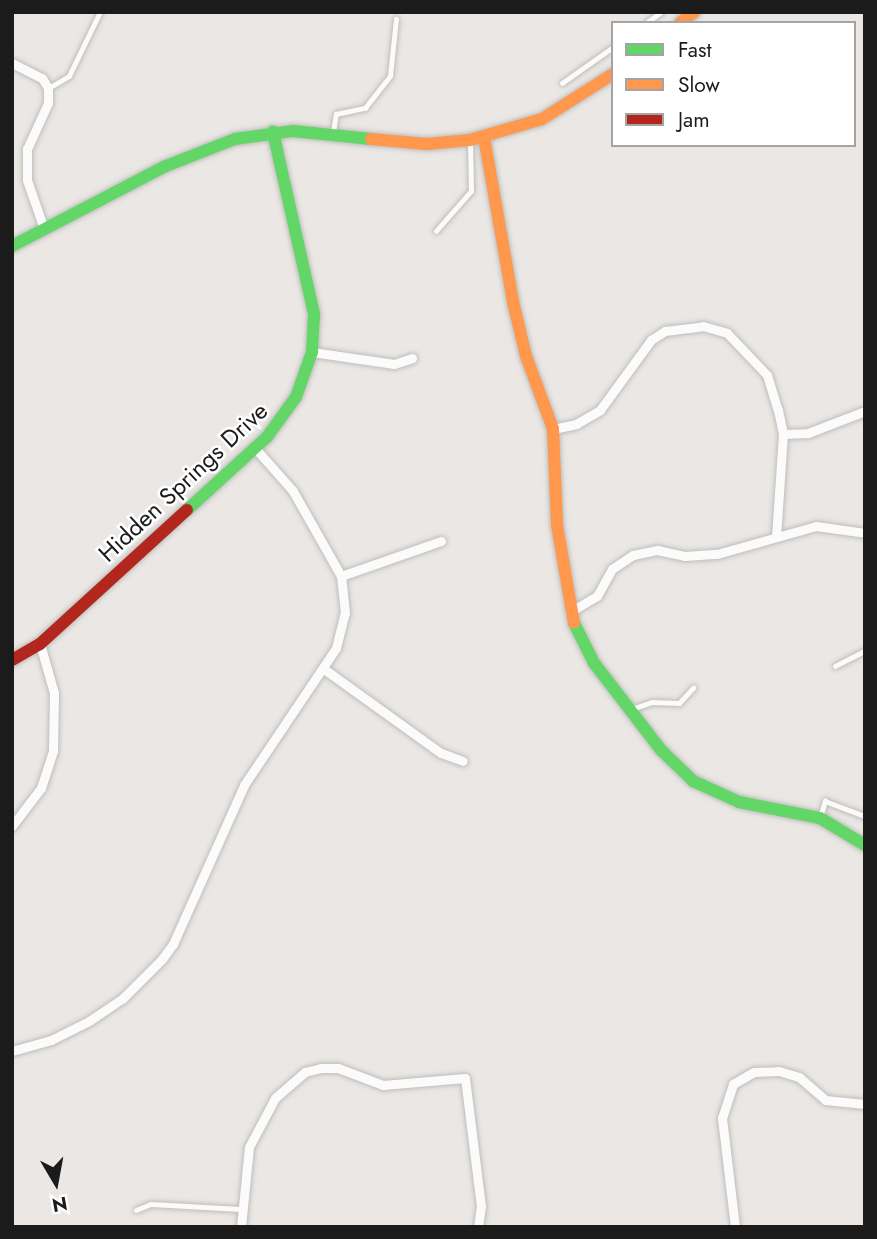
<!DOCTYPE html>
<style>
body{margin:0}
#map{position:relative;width:877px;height:1239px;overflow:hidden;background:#eae7e4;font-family:Jost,sans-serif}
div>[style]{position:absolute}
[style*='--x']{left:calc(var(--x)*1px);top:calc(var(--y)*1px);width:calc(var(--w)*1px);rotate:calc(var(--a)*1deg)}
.roads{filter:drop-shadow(0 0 2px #bfbebc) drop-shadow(0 0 2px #bfbebc)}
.lane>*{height:4.5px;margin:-2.25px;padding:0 2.25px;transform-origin:2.25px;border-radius:2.25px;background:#fcfbfb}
.street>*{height:9px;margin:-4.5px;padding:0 4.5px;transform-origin:4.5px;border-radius:4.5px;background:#fcfbfb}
.fast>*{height:12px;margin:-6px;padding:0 6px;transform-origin:6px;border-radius:6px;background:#63d668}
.slow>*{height:12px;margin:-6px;padding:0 6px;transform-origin:6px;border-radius:6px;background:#ff974d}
.jam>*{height:12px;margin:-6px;padding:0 6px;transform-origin:6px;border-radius:6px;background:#b3261e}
span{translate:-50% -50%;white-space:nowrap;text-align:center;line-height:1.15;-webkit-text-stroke:5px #fff;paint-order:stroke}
.street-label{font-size:24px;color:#1b1b1b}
.frame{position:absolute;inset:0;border:14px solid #1b1b1b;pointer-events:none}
.legend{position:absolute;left:611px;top:21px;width:245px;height:126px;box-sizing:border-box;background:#fff;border:2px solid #a4a4a4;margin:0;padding:9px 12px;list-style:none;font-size:21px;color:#1b1b1b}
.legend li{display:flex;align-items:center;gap:14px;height:35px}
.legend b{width:35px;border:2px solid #a4a4a4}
.north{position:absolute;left:21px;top:1148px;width:70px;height:70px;-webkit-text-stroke:5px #fff;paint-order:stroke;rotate:170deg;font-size:19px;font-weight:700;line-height:28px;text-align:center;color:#1b1b1b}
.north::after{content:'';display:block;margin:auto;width:24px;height:32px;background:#1b1b1b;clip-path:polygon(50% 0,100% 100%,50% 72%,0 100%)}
</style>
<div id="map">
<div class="roads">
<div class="lane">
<i style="--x:646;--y:23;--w:19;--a:-36"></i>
<i style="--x:562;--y:83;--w:62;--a:-35.2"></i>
<i style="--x:49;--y:88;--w:23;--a:-31"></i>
<i style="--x:69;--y:76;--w:71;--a:-64.2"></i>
<i style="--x:333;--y:132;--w:18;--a:-81"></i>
<i style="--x:336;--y:114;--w:30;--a:-12"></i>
<i style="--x:365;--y:108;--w:41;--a:-52"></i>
<i style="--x:390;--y:76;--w:57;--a:-84"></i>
<i style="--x:436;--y:231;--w:53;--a:-48.8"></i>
<i style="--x:471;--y:191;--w:51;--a:-91.1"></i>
<i style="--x:835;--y:666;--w:34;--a:-27"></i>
<i style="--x:632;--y:709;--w:21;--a:-19"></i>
<i style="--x:652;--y:702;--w:27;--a:2"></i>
<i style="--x:679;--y:703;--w:21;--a:-47"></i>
<i style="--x:820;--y:818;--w:18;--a:-74"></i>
<i style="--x:825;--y:801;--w:43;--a:20.6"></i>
<i style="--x:136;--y:1210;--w:16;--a:-22"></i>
<i style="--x:151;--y:1204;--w:89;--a:3.2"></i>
</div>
<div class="street">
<i style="--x:12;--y:63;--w:34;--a:27"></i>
<i style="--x:42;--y:78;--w:12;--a:59"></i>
<i style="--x:48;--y:88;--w:15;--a:90"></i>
<i style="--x:48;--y:103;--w:51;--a:114.5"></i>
<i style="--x:27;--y:149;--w:31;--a:90"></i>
<i style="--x:27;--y:180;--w:52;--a:70.9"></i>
<i style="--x:312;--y:352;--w:83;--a:8.3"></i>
<i style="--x:394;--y:364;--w:19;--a:-18"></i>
<i style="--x:553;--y:429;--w:24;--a:-12"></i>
<i style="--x:576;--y:424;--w:28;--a:-30"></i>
<i style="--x:600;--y:410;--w:87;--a:-53.9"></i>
<i style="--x:651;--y:340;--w:17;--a:-33"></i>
<i style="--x:665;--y:331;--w:38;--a:-7"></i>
<i style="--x:703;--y:326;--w:25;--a:16"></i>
<i style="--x:727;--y:333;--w:58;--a:46.4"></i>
<i style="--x:767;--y:375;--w:37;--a:73"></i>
<i style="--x:778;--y:410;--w:25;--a:78"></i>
<i style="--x:783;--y:434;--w:102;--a:93.9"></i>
<i style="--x:783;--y:434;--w:25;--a:-2"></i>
<i style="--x:808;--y:433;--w:61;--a:-21.1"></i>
<i style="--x:341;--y:576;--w:106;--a:-19.3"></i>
<i style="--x:570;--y:612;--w:31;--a:-31"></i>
<i style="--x:597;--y:596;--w:31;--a:-61"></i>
<i style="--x:612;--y:569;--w:25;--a:-34"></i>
<i style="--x:633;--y:555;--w:25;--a:-12"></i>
<i style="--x:657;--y:550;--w:29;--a:12"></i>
<i style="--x:685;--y:556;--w:32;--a:-4"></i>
<i style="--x:717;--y:554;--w:103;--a:-15.8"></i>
<i style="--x:816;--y:526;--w:49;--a:8.1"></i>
<i style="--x:324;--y:669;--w:144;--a:35.7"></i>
<i style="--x:441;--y:753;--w:23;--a:20"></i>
<i style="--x:12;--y:826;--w:48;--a:-52.7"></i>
<i style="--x:41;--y:788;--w:39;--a:-72"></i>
<i style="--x:53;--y:751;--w:58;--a:-89"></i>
<i style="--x:54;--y:693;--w:51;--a:-105.9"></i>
<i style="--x:12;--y:1051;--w:41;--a:-15.8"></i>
<i style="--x:51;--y:1040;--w:42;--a:-26.6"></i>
<i style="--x:89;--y:1021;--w:40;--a:-34"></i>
<i style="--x:122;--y:999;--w:57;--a:-45"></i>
<i style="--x:162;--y:959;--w:19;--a:-54"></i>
<i style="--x:173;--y:944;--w:174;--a:-65.9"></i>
<i style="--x:244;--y:785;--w:165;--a:-56.1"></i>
<i style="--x:336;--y:648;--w:36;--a:-76"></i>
<i style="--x:345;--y:613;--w:37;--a:-96"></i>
<i style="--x:341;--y:576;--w:98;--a:-119.5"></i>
<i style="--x:293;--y:491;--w:57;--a:-131.5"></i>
<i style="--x:241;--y:1227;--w:80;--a:-84.3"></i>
<i style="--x:249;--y:1147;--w:55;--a:-62"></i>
<i style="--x:275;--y:1098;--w:40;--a:-41"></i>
<i style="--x:305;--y:1072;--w:16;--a:-14"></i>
<i style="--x:321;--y:1068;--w:17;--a:0"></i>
<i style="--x:338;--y:1068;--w:48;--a:20.7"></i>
<i style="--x:383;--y:1085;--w:82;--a:-4.9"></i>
<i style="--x:465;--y:1078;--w:129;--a:82.9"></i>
<i style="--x:481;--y:1206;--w:21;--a:98"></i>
<i style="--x:735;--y:1227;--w:110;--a:-96.8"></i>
<i style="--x:722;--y:1118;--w:36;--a:-72"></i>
<i style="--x:733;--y:1084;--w:24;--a:-30"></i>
<i style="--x:754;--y:1072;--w:25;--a:-2"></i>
<i style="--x:779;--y:1071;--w:21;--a:17"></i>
<i style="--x:799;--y:1077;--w:35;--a:41"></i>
<i style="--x:825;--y:1100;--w:40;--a:5.7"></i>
</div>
<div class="fast">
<i style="--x:12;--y:246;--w:174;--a:-27.5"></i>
<i style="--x:166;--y:166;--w:74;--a:-21.4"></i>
<i style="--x:235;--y:139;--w:59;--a:-7.9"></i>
<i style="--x:293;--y:131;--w:78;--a:5.9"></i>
<i style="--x:187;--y:510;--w:108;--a:-42.4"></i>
<i style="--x:267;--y:437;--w:49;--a:-54.1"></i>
<i style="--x:296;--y:397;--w:48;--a:-70.4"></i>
<i style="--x:312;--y:352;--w:38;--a:-87"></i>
<i style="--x:314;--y:314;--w:187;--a:-102.7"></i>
<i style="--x:574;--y:623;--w:45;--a:63.4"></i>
<i style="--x:594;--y:663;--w:110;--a:52.4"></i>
<i style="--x:661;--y:750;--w:45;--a:44.1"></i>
<i style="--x:693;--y:781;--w:51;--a:24.5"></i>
<i style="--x:739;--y:802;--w:83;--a:11.2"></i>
<i style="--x:820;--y:818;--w:52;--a:31"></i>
</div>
<div class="slow">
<i style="--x:680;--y:23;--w:18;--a:-38"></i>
<i style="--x:484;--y:137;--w:168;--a:80"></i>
<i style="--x:513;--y:302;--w:56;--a:76.5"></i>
<i style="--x:526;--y:356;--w:78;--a:69.7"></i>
<i style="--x:553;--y:429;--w:96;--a:87.6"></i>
<i style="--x:557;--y:525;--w:99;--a:80.2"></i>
<i style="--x:371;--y:139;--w:56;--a:5.1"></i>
<i style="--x:427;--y:144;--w:43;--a:-5.3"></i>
<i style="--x:470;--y:140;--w:75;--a:-16.3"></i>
<i style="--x:542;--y:119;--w:84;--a:-32.4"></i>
</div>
<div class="jam">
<i style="--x:12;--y:660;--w:32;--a:-30"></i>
<i style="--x:40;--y:644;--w:199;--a:-42.4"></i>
</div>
</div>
<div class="street-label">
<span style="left:183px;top:482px;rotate:-43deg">Hidden Springs Drive</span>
</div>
<div class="frame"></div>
<ul class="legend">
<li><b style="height:9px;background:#63d668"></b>Fast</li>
<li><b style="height:9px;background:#ff974d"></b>Slow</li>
<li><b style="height:9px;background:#b3261e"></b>Jam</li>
</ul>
<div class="north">N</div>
</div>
